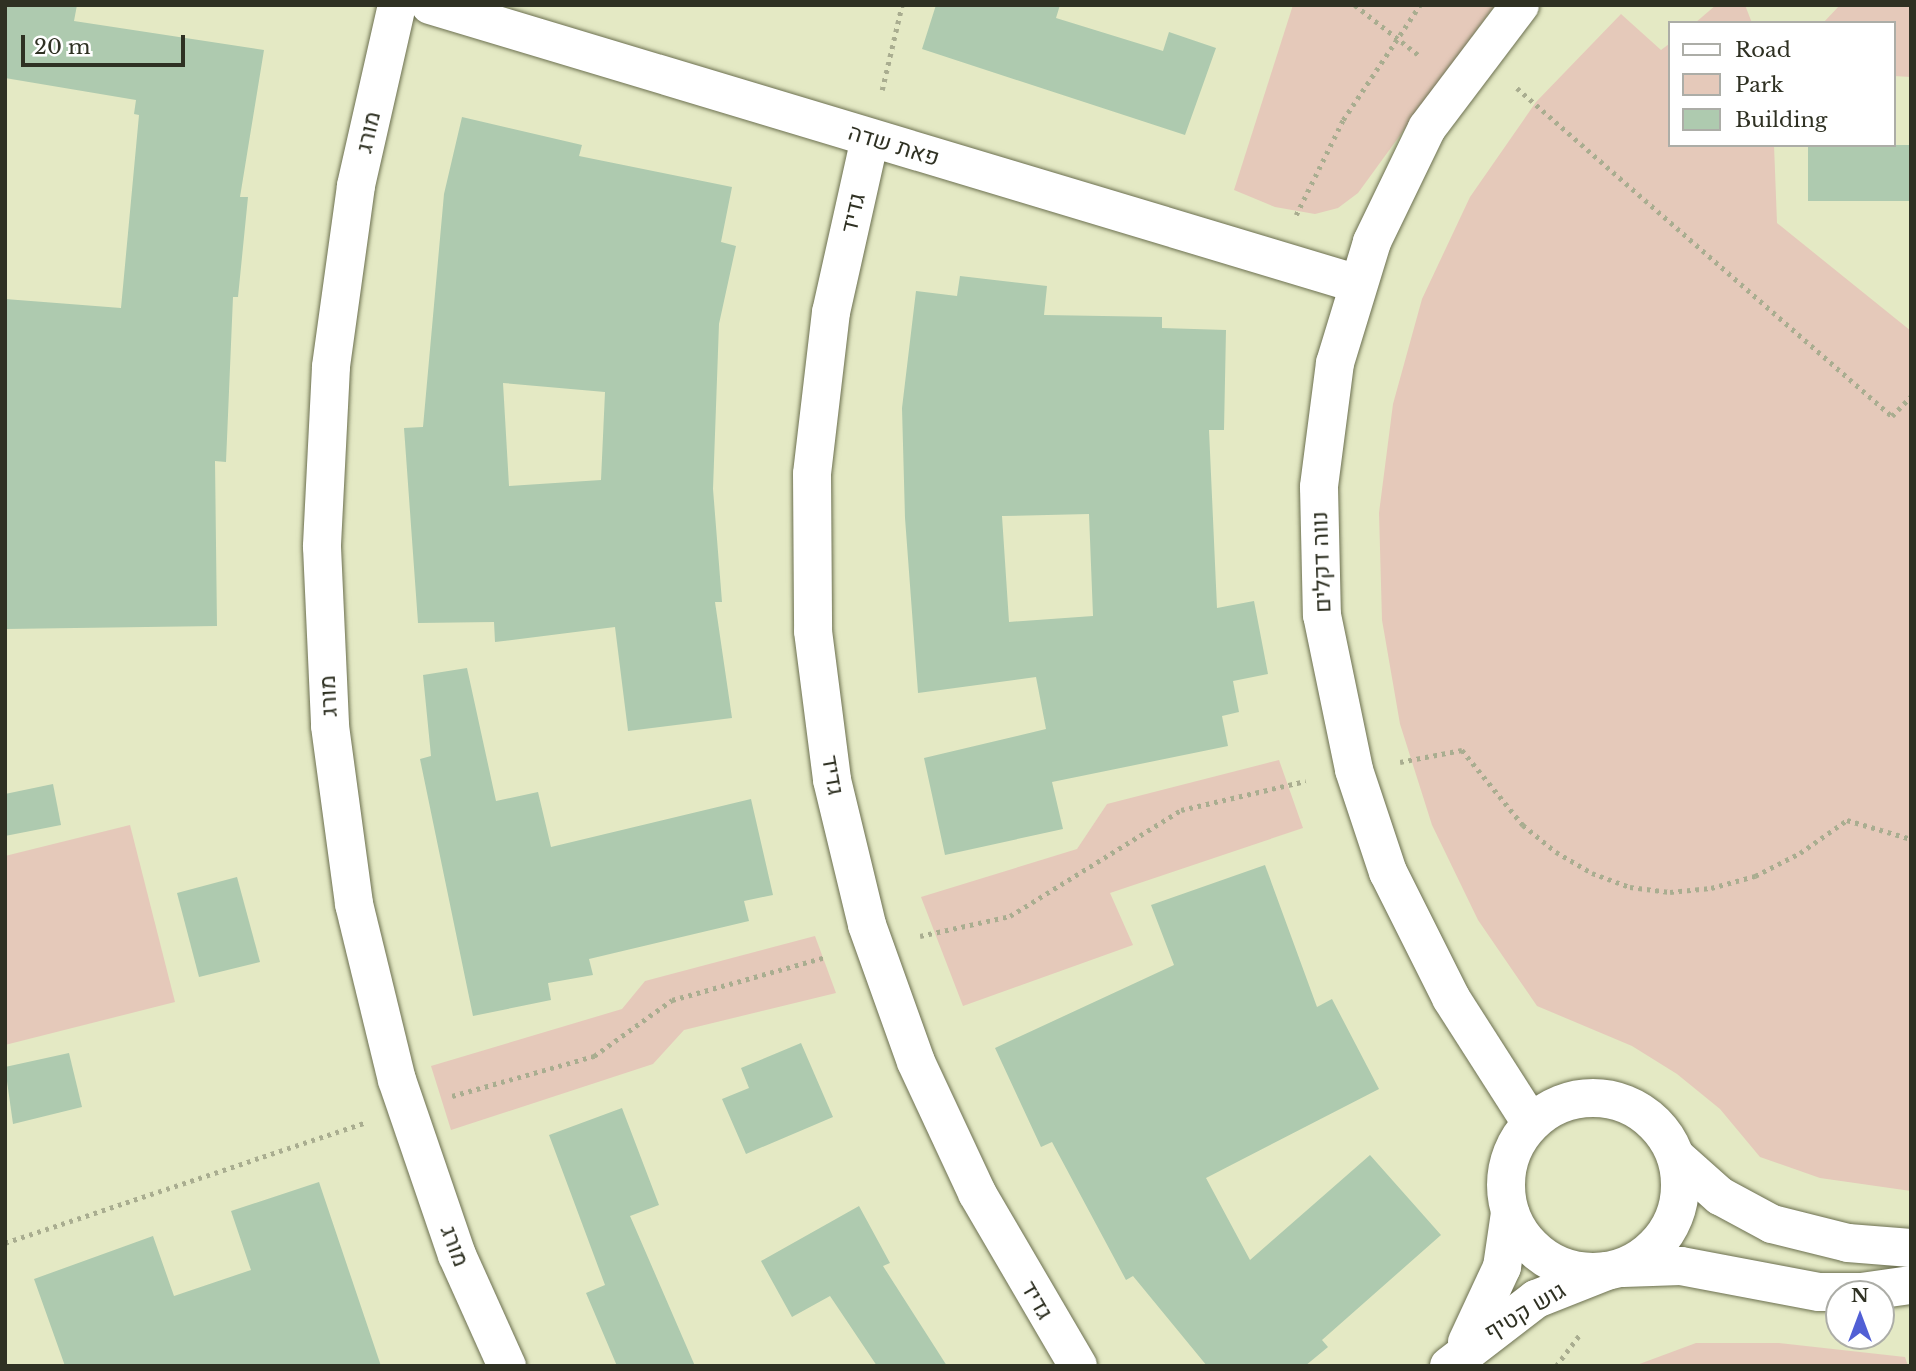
<!DOCTYPE html>
<meta charset="utf-8">
<style>
body{margin:0}
#map{position:relative;width:1916px;height:1371px;overflow:hidden;background:#e4e9c4;font-family:"Libre Baskerville",Heebo,serif}
div>[style]{position:absolute}
[style*='--x']{left:calc(var(--x)*1px);top:calc(var(--y)*1px);width:calc(var(--w)*1px);rotate:calc(var(--a)*1deg)}
.green>*{inset:0;background:#e5c9ba}
.building>*{inset:0;background:#aecaaf}
.path>*{height:4.5px;margin-top:-2.25px;transform-origin:0;background:repeating-linear-gradient(90deg,#a9ad90 0 3.5px,transparent 0 8.5px)}
.roads{filter:drop-shadow(0 0 2px #6c7050) drop-shadow(0 0 2px #6c7050)}
.street>*{height:38px;margin:-19px;padding:0 19px;transform-origin:19px;border-radius:19px;background:#fff}
.secondary>*{height:38px;margin:-19px;padding:0 19px;transform-origin:19px;border-radius:19px;background:#fff}
.secondary>.ring{margin:-19px;padding:0;box-sizing:content-box;background:none;border:38px solid #fff;border-radius:50%}
span{translate:-50% -50%;white-space:nowrap;text-align:center;line-height:1.15;-webkit-text-stroke:5px #fff;paint-order:stroke}
.street-label{font-size:23px;color:#2f3123}
.frame{position:absolute;inset:0;border:7px solid #2f3123;pointer-events:none}
.legend{position:absolute;left:1668px;top:21px;width:228px;height:126px;box-sizing:border-box;background:#fff;border:2px solid #acada7;margin:0;padding:9px 12px;list-style:none;font-size:21px;color:#2f3123}
.legend li{display:flex;align-items:center;gap:14px;height:35px}
.legend b{width:35px;border:2px solid #acada7}
.north{position:absolute;left:1825px;top:1280px;width:70px;height:70px;box-sizing:border-box;background:#fff;border:2px solid #acada7;border-radius:50%;rotate:0deg;font-size:19px;font-weight:700;line-height:28px;text-align:center;color:#2f3123}
.north::after{content:'';display:block;margin:auto;width:24px;height:32px;background:#515fd5;clip-path:polygon(50% 0,100% 100%,50% 72%,0 100%)}
.scale{position:absolute;left:21px;top:35px;width:164px;height:32px;box-sizing:border-box;border:4px solid #2f3123;border-top:0;padding-left:9px;font-size:21px;line-height:24px;white-space:nowrap;color:#2f3123;-webkit-text-stroke:5px #fff;paint-order:stroke}
</style>
<div id="map">
<div class="green">
<i style="clip-path:polygon(1293px 5px,1495px 5px,1358px 193px,1338px 208px,1315px 214px,1275px 207px,1234px 190px)"></i>
<i style="clip-path:polygon(1716px 5px,1745px 5px,1752px 23px,1695px 23px)"></i>
<i style="clip-path:polygon(1840px 5px,1911px 5px,1911px 77px,1893px 76px,1893px 23px,1823px 23px)"></i>
<i style="clip-path:polygon(1621px 14px,1661px 50px,1669px 44px,1669px 145px,1774px 145px,1777px 223px,1911px 331px,1911px 1191px,1820px 1178px,1760px 1157px,1720px 1109px,1677px 1074px,1632px 1046px,1537px 1006px,1478px 920px,1432px 825px,1400px 724px,1382px 620px,1379px 513px,1393px 404px,1422px 299px,1470px 197px,1536px 102px)"></i>
<i style="clip-path:polygon(1279px 760px,1303px 828px,1110px 893px,1133px 945px,963px 1006px,921px 897px,1077px 849px,1107px 804px)"></i>
<i style="clip-path:polygon(130px 825px,175px 1002px,5px 1045px,5px 856px)"></i>
<i style="clip-path:polygon(815px 936px,836px 993px,684px 1030px,653px 1064px,451px 1130px,431px 1066px,622px 1009px,645px 981px)"></i>
<i style="clip-path:polygon(1696px 1343px,1779px 1343px,1905px 1357px,1908px 1366px,1634px 1366px)"></i>
</div>
<div class="building">
<i style="clip-path:polygon(5px 5px,77px 5px,74px 21px,264px 50px,240px 197px,248px 197px,238px 297px,233px 297px,226px 462px,215px 461px,217px 626px,5px 629px,5px 299px,121px 308px,139px 115px,134px 114px,136px 100px,5px 78px)"></i>
<i style="clip-path:polygon(936px 5px,1060px 5px,1056px 18px,1163px 51px,1169px 32px,1216px 48px,1185px 135px,922px 49px)"></i>
<i style="clip-path:polygon(evenodd,462px 117px,582px 145px,579px 156px,732px 187px,721px 242px,736px 246px,719px 324px,713px 489px,722px 602px,715px 602px,732px 718px,628px 731px,615px 627px,495px 642px,494px 622px,418px 623px,404px 428px,423px 427px,444px 194px,462px 117px,503px 383px,605px 392px,601px 480px,509px 486px,503px 383px)"></i>
<i style="clip-path:polygon(1808px 145px,1911px 145px,1911px 201px,1808px 201px)"></i>
<i style="clip-path:polygon(evenodd,960px 276px,1047px 286px,1044px 315px,1162px 317px,1162px 328px,1226px 330px,1224px 430px,1209px 430px,1217px 608px,1254px 601px,1268px 674px,1233px 681px,1239px 712px,1222px 716px,1228px 746px,1052px 782px,1063px 829px,945px 855px,924px 758px,1046px 729px,1036px 677px,918px 693px,905px 518px,902px 408px,916px 291px,957px 296px,960px 276px,1089px 514px,1093px 616px,1009px 622px,1002px 516px,1089px 514px)"></i>
<i style="clip-path:polygon(467px 668px,496px 801px,538px 792px,551px 847px,751px 799px,773px 895px,744px 901px,749px 921px,589px 959px,593px 975px,548px 983px,551px 1000px,473px 1016px,420px 759px,431px 756px,423px 675px)"></i>
<i style="clip-path:polygon(53px 784px,61px 825px,5px 836px,5px 794px)"></i>
<i style="clip-path:polygon(1265px 865px,1317px 1007px,1332px 999px,1379px 1089px,1206px 1178px,1250px 1260px,1370px 1155px,1441px 1235px,1322px 1340px,1328px 1347px,1305px 1366px,1207px 1366px,1133px 1276px,1126px 1280px,1052px 1142px,1041px 1147px,995px 1048px,1174px 965px,1151px 905px)"></i>
<i style="clip-path:polygon(237px 877px,260px 962px,199px 977px,177px 893px)"></i>
<i style="clip-path:polygon(801px 1043px,833px 1117px,746px 1154px,722px 1099px,749px 1088px,741px 1068px)"></i>
<i style="clip-path:polygon(69px 1053px,82px 1107px,13px 1124px,5px 1067px)"></i>
<i style="clip-path:polygon(622px 1108px,659px 1205px,630px 1216px,695px 1366px,617px 1366px,586px 1293px,605px 1285px,549px 1135px)"></i>
<i style="clip-path:polygon(319px 1182px,381px 1366px,65px 1366px,34px 1279px,153px 1236px,174px 1296px,251px 1270px,231px 1211px)"></i>
<i style="clip-path:polygon(859px 1206px,890px 1263px,883px 1266px,947px 1366px,877px 1366px,830px 1296px,792px 1317px,761px 1261px)"></i>
</div>
<div class="path">
<i style="--x:1355;--y:5;--w:84;--a:38.2"></i>
<i style="--x:1517;--y:88;--w:498;--a:41.2"></i>
<i style="--x:1892;--y:416;--w:28;--a:-46"></i>
<i style="--x:882;--y:90;--w:87;--a:-76.8"></i>
<i style="--x:1296;--y:215;--w:106;--a:-63.7"></i>
<i style="--x:1343;--y:120;--w:138;--a:-56.2"></i>
<i style="--x:1400;--y:762;--w:63;--a:-11"></i>
<i style="--x:1462;--y:750;--w:97;--a:50.9"></i>
<i style="--x:1523;--y:825;--w:43;--a:39.3"></i>
<i style="--x:1556;--y:852;--w:42;--a:30.3"></i>
<i style="--x:1592;--y:873;--w:40;--a:20.2"></i>
<i style="--x:1630;--y:887;--w:40;--a:7.1"></i>
<i style="--x:1670;--y:892;--w:41;--a:-5.6"></i>
<i style="--x:1711;--y:888;--w:46;--a:-15.3"></i>
<i style="--x:1755;--y:876;--w:51;--a:-27.1"></i>
<i style="--x:1800;--y:853;--w:57;--a:-35.1"></i>
<i style="--x:1847;--y:820;--w:67;--a:16.5"></i>
<i style="--x:920;--y:936;--w:92;--a:-12.5"></i>
<i style="--x:1010;--y:916;--w:201;--a:-31.8"></i>
<i style="--x:1181;--y:810;--w:128;--a:-13.1"></i>
<i style="--x:452;--y:1096;--w:148;--a:-15.7"></i>
<i style="--x:594;--y:1056;--w:96;--a:-35.7"></i>
<i style="--x:672;--y:1000;--w:160;--a:-15.6"></i>
<i style="--x:5;--y:1243;--w:378;--a:-18.5"></i>
<i style="--x:1556;--y:1366;--w:39;--a:-53"></i>
</div>
<div class="roads">
<div class="street">
<i style="--x:397;--y:5;--w:186;--a:102.8"></i>
<i style="--x:356;--y:186;--w:183;--a:97.9"></i>
<i style="--x:331;--y:367;--w:180;--a:92.9"></i>
<i style="--x:322;--y:547;--w:179;--a:87.4"></i>
<i style="--x:330;--y:726;--w:180;--a:82.3"></i>
<i style="--x:354;--y:904;--w:181;--a:76.3"></i>
<i style="--x:397;--y:1080;--w:185;--a:71.1"></i>
<i style="--x:457;--y:1255;--w:122;--a:65.8"></i>
<i style="--x:430;--y:5;--w:969;--a:16.73"></i>
<i style="--x:870;--y:138;--w:178;--a:102.6"></i>
<i style="--x:831;--y:312;--w:163;--a:96.7"></i>
<i style="--x:812;--y:474;--w:157;--a:89.6"></i>
<i style="--x:813;--y:631;--w:150;--a:82.7"></i>
<i style="--x:832;--y:780;--w:149;--a:76.4"></i>
<i style="--x:867;--y:925;--w:145;--a:70.3"></i>
<i style="--x:916;--y:1062;--w:145;--a:65"></i>
<i style="--x:977;--y:1193;--w:200;--a:59.7"></i>
<i style="--x:1467;--y:1342;--w:83;--a:-65"></i>
<i style="--x:1502;--y:1267;--w:55;--a:-81.6"></i>
<i style="--x:1449;--y:1366;--w:110;--a:-37.6"></i>
<i style="--x:1536;--y:1299;--w:76;--a:-21.5"></i>
</div>
<div class="secondary">
<i style="--x:1520;--y:5;--w:154;--a:127.1"></i>
<i style="--x:1427;--y:128;--w:127;--a:115.8"></i>
<i style="--x:1372;--y:242;--w:127;--a:107"></i>
<i style="--x:1335;--y:363;--w:125;--a:97.4"></i>
<i style="--x:1319;--y:487;--w:128;--a:88.7"></i>
<i style="--x:1322;--y:615;--w:158;--a:78.3"></i>
<i style="--x:1354;--y:770;--w:108;--a:71.6"></i>
<i style="--x:1388;--y:872;--w:141;--a:63.4"></i>
<i style="--x:1451;--y:998;--w:148;--a:57.4"></i>
<i class="ring" style="left:1506px;top:1098px;width:136px;height:136px"></i>
<i style="--x:1676;--y:1157;--w:59;--a:41.6"></i>
<i style="--x:1720;--y:1196;--w:59;--a:28.3"></i>
<i style="--x:1772;--y:1224;--w:78;--a:14"></i>
<i style="--x:1848;--y:1243;--w:63;--a:4.5"></i>
<i style="--x:1623;--y:1268;--w:58;--a:-2"></i>
<i style="--x:1681;--y:1266;--w:140;--a:10.7"></i>
<i style="--x:1819;--y:1292;--w:42;--a:0"></i>
<i style="--x:1861;--y:1292;--w:50;--a:-8"></i>
</div>
</div>
<div class="street-label">
<span style="left:368px;top:132px;rotate:-77deg">מורג</span>
<span style="left:894px;top:145px;rotate:17deg">פאת שדה</span>
<span style="left:853px;top:213px;rotate:-77deg">גדיד</span>
<span style="left:1321px;top:562px;rotate:-92deg">נווה דקלים</span>
<span style="left:328px;top:696px;rotate:-93deg">מורג</span>
<span style="left:833px;top:775px;rotate:80deg">גדיד</span>
<span style="left:455px;top:1246px;rotate:69deg">מורג</span>
<span style="left:1037px;top:1300px;rotate:60deg">גדיד</span>
<span style="left:1525px;top:1311px;rotate:-31deg">גוש קטיף</span>
</div>
<div class="frame"></div>
<ul class="legend">
<li><b style="height:9px;background:#fff"></b>Road</li>
<li><b style="height:19px;background:#e5c9ba"></b>Park</li>
<li><b style="height:19px;background:#aecaaf"></b>Building</li>
</ul>
<div class="north">N</div>
<div class="scale">20 m</div>
</div>
